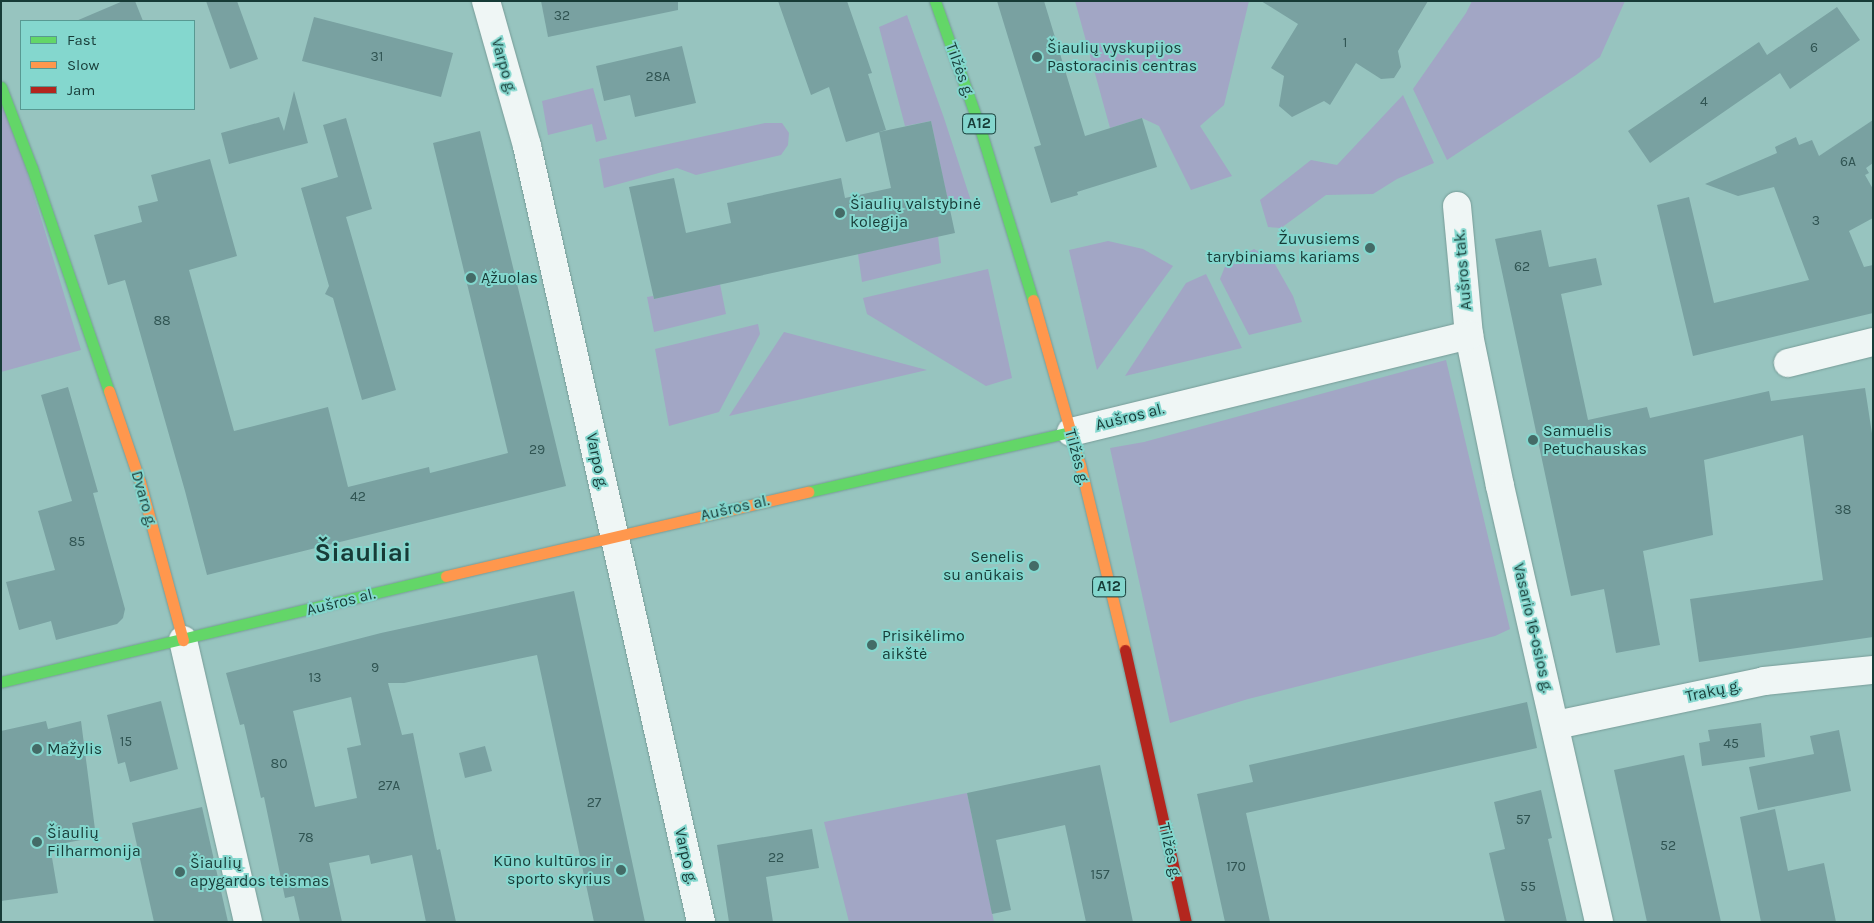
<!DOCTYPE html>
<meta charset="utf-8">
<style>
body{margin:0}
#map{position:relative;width:1874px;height:923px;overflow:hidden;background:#97c4bf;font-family:Karla,sans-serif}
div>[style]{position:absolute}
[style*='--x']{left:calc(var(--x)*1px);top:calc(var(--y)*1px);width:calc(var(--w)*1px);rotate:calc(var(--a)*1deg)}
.green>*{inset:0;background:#a2a6c5}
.building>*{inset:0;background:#79a1a1}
.roads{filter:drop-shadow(0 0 1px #779c98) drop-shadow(0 0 1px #779c98)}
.street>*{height:28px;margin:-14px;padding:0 14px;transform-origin:14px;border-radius:14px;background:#eff6f5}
.fast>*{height:11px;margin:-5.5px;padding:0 5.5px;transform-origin:5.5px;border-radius:5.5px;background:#63d668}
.slow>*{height:11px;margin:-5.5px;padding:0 5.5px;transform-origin:5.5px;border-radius:5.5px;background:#ff974d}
.jam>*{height:11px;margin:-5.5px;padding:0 5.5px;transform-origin:5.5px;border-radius:5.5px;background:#b3261e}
.dots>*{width:14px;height:14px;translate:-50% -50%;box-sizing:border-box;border:2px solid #84d7ce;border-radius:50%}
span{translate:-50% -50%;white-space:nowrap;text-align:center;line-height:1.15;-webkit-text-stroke:4px #84d7ce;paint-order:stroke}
.number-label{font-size:14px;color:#305452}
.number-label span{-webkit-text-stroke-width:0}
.shield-label span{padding:1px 4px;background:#84d7ce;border:1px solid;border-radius:4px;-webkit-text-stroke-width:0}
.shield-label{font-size:15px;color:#173b37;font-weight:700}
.poi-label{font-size:16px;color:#173b37}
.left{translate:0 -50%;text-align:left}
.right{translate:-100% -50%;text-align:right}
.street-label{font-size:16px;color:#173b37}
.town-label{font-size:26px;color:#173b37;font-weight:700}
.frame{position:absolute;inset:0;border:2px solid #173b37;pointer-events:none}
.legend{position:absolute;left:20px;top:20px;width:175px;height:90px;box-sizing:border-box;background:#84d7ce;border:1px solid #589992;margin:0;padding:6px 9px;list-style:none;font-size:15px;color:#173b37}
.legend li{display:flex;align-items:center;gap:10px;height:25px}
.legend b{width:25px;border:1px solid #589992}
</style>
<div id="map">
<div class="green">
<i style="clip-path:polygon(1075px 1px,1249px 1px,1224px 105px,1200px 126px,1232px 176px,1191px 190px,1159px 126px,1142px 118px,1110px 128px)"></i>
<i style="clip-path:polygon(1472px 1px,1625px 1px,1600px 57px,1576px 75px,1447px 160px,1413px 89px,1466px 13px)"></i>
<i style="clip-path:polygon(907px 15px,944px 118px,972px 204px,948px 202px,931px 121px,905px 126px,879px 27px)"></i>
<i style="clip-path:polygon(1px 87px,81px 350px,1px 372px)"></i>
<i style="clip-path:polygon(593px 88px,607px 139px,596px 142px,592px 124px,548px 135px,542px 101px)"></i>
<i style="clip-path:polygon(1403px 95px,1434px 163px,1397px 179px,1373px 194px,1326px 195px,1281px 228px,1268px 227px,1260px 200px,1311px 160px,1337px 165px)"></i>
<i style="clip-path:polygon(765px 123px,782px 123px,789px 133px,788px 145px,781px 155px,696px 175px,677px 168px,604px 188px,599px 159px)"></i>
<i style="clip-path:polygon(938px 236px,941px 263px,862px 282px,858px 254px)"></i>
<i style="clip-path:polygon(1108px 241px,1143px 249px,1173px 266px,1097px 370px,1069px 250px)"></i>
<i style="clip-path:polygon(1254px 249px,1272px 259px,1293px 296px,1302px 322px,1249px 335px,1220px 279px,1226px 264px)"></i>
<i style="clip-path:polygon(988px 269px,1012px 378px,986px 386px,867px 314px,863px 298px)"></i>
<i style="clip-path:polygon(1206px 274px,1242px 348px,1125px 376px,1186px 283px)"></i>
<i style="clip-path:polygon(720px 284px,726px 314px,654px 332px,647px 297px,653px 296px,654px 299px)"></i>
<i style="clip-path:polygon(758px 324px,760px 334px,719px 412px,669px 426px,655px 349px)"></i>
<i style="clip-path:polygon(784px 332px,927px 370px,729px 416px)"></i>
<i style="clip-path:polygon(1446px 360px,1510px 629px,1495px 636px,1248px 699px,1170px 723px,1110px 448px,1144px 442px)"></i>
<i style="clip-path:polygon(967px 793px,994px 922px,849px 922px,824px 822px)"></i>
</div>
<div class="building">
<i style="clip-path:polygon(123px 1px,135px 1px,143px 21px,76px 21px)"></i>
<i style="clip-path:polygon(206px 1px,237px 1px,258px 59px,230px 69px)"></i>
<i style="clip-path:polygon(541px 1px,678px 1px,678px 10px,548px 37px)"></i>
<i style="clip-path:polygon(778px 1px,847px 1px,872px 73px,868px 74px,886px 130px,846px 142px,829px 87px,811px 95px)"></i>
<i style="clip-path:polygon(997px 1px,1044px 1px,1085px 136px,1142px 118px,1157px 167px,1077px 192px,1078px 195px,1051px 203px,1034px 147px,1041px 145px)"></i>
<i style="clip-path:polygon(1261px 1px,1428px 1px,1398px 51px,1401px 67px,1394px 78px,1381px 79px,1356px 63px,1330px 105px,1324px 101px,1292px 117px,1279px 106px,1284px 76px,1271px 68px,1298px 24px)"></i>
<i style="clip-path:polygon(1837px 7px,1860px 40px,1790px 89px,1780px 73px,1650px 163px,1628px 131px,1759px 42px,1767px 55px)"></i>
<i style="clip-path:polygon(314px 17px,453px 53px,441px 97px,302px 61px)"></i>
<i style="clip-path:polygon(682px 46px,696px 103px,635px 117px,630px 95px,604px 101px,596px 66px)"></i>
<i style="clip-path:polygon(294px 91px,308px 143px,229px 164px,221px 133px,279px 117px,284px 131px)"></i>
<i style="clip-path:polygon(346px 118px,372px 209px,346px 217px,396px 390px,362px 400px,333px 298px,325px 294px,329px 286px,301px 188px,338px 177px,323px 125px)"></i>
<i style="clip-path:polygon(1873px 120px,1873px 163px,1866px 168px,1869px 173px,1865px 175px,1873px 189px,1873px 218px,1849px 231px,1864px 267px,1873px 265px,1873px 313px,1693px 356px,1657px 205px,1689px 197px,1714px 303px,1809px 280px,1774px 187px,1738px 196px,1705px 184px,1777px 153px,1775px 147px,1796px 137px,1799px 145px,1812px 140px,1819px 156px)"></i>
<i style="clip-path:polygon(931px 121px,955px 233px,654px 299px,629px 187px,674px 178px,686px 233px,731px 223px,727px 203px,841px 178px,845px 198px,891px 188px,879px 132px)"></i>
<i style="clip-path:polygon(480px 131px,566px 486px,207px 575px,185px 491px,125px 280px,108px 285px,94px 235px,142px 222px,138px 206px,158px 201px,151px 175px,210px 159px,237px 256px,189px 270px,234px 431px,328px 407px,348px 487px,429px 467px,430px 473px,508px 453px,433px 143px)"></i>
<i style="clip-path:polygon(1541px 230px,1549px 267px,1596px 258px,1602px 285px,1561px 294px,1588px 420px,1647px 407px,1650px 418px,1769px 391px,1771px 401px,1865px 388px,1873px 440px,1873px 637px,1699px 662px,1690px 599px,1823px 580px,1803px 435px,1704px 460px,1713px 535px,1643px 551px,1660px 645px,1616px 653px,1604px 589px,1571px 596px,1495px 239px)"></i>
<i style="clip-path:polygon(68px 387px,98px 492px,93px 493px,125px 609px,123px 618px,117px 624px,56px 640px,51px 621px,19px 630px,6px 582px,55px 570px,38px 511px,72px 501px,41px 395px)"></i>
<i style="clip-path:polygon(evenodd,574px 591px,645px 922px,594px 922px,537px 655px,404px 683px,388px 683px,402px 735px,413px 733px,437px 850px,440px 849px,456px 922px,426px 922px,412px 855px,371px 864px,369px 855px,329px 863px,342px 922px,300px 922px,294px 896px,285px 898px,264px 797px,261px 798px,244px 724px,240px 725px,226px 673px,381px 633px,574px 591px,351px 697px,361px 745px,347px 748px,357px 798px,315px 807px,293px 711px,351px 697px)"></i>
<i style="clip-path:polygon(161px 701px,178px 769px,130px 782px,125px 762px,118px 764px,107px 715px)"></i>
<i style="clip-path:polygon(1527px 702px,1537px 748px,1246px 813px,1270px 922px,1225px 922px,1197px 794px,1253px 782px,1249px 765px)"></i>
<i style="clip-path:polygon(46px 721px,48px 729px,81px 721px,96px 837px,50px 846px,58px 893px,1px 901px,1px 731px)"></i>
<i style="clip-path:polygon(1761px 723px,1765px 757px,1702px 766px,1699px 743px,1710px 741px,1708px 730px)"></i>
<i style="clip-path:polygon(1839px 730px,1851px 791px,1758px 810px,1749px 767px,1814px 754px,1810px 736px)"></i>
<i style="clip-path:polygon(485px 746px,492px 771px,465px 778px,459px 753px)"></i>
<i style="clip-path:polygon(1684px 755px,1721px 922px,1647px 922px,1614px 770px)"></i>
<i style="clip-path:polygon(1100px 765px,1133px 922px,1086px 922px,1065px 825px,996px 840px,1011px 910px,992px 914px,967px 793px)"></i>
<i style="clip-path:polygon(1541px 790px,1552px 838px,1548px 839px,1567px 922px,1505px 922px,1489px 853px,1505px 849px,1494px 802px)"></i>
<i style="clip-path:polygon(202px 807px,228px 922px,154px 922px,132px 823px)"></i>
<i style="clip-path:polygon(1775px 809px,1788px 871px,1824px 863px,1836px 922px,1761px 922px,1740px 817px)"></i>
<i style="clip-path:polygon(812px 829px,819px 868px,766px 877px,773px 922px,729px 922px,717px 845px)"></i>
</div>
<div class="roads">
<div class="street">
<i style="--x:486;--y:1;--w:151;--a:74.2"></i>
<i style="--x:527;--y:146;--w:795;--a:77.36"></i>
<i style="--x:1457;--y:206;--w:130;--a:84.7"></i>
<i style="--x:1469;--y:335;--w:154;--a:78.4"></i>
<i style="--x:1500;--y:486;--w:447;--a:77.2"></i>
<i style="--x:1788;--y:363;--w:88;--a:-13.9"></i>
<i style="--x:1071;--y:432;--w:410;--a:-13.7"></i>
<i style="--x:183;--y:640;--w:289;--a:77"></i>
<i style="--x:1556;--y:725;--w:213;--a:-11.9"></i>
<i style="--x:1764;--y:681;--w:110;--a:-5.8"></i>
</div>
<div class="fast">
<i style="--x:935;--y:1;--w:132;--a:70.5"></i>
<i style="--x:979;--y:125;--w:183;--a:72.9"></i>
<i style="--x:1;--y:87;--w:87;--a:69.1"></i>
<i style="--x:32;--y:168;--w:236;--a:71"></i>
<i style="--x:808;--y:492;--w:270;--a:-12.9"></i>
<i style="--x:1;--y:682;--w:457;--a:-13.4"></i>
</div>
<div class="slow">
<i style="--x:1033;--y:300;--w:172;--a:74.1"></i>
<i style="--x:1080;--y:465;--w:190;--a:76.3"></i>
<i style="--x:109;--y:391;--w:96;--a:71.2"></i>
<i style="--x:140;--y:482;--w:164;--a:74.8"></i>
<i style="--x:446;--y:576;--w:372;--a:-13.1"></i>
</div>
<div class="jam">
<i style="--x:1125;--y:650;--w:279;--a:77.4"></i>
</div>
</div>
<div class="dots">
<i style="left:1037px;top:57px;background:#446b67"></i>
<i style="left:840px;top:213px;background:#446b67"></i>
<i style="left:1370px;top:248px;background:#446b67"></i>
<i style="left:471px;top:278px;background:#446b67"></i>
<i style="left:1533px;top:440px;background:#446b67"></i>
<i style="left:1034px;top:566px;background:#446b67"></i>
<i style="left:872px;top:645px;background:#446b67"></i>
<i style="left:37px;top:749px;background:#446b67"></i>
<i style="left:37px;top:842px;background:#446b67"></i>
<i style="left:621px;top:870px;background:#446b67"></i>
<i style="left:180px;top:872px;background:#446b67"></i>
</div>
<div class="number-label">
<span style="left:562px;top:16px">32</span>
<span style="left:1345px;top:43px">1</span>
<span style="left:1814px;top:48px">6</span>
<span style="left:377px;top:57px">31</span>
<span style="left:658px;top:77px">28A</span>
<span style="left:1704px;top:102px">4</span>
<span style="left:1848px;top:162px">6A</span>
<span style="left:1816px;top:221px">3</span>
<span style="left:1522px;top:267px">62</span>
<span style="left:162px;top:321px">88</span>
<span style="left:537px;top:450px">29</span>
<span style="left:358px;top:497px">42</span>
<span style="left:1843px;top:510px">38</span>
<span style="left:77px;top:542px">85</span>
<span style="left:375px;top:668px">9</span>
<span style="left:315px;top:678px">13</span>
<span style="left:126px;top:742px">15</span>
<span style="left:1731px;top:744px">45</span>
<span style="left:279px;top:764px">80</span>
<span style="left:389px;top:786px">27A</span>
<span style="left:594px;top:803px">27</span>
<span style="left:1523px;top:820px">57</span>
<span style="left:306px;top:838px">78</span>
<span style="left:1668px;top:846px">52</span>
<span style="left:776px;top:858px">22</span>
<span style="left:1236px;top:867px">170</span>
<span style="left:1100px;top:875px">157</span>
<span style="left:1528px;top:887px">55</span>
</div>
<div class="shield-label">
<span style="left:979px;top:124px">A12</span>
<span style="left:1109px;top:587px">A12</span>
</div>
<div class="poi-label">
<span class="left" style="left:1047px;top:57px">Šiaulių vyskupijos<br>Pastoracinis centras</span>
<span class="left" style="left:850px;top:213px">Šiaulių valstybinė<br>kolegija</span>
<span class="right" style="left:1360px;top:248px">Žuvusiems<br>tarybiniams kariams</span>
<span class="left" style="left:481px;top:278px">Ąžuolas</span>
<span class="left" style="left:1543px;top:440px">Samuelis<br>Petuchauskas</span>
<span class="right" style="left:1024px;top:566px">Senelis<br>su anūkais</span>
<span class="left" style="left:882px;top:645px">Prisikėlimo<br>aikštė</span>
<span class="left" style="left:47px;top:749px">Mažylis</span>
<span class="left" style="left:47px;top:842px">Šiaulių<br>Filharmonija</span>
<span class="right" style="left:611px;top:870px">Kūno kultūros ir<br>sporto skyrius</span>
<span class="left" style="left:190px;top:872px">Šiaulių<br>apygardos teismas</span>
</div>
<div class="street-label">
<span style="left:504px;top:66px;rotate:74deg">Varpo g.</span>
<span style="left:960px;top:70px;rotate:70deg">Tilžės g.</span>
<span style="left:1463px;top:270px;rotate:-95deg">Aušros tak.</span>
<span style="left:1130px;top:417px;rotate:-14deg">Aušros al.</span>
<span style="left:1077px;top:457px;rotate:75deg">Tilžės g.</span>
<span style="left:597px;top:461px;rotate:78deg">Varpo g.</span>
<span style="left:144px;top:499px;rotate:74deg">Dvaro g.</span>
<span style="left:735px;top:508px;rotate:-13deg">Aušros al.</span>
<span style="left:341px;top:602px;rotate:-14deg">Aušros al.</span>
<span style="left:1533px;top:628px;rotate:77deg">Vasario 16-osios g.</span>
<span style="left:1713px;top:691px;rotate:-12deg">Trakų g.</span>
<span style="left:1170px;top:851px;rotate:77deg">Tilžės g.</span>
<span style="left:686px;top:856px;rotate:77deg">Varpo g.</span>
</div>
<div class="town-label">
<span style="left:363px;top:553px">Šiauliai</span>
</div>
<div class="frame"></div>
<ul class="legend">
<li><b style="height:6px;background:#63d668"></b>Fast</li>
<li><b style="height:6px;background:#ff974d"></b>Slow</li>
<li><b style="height:6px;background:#b3261e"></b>Jam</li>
</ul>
</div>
